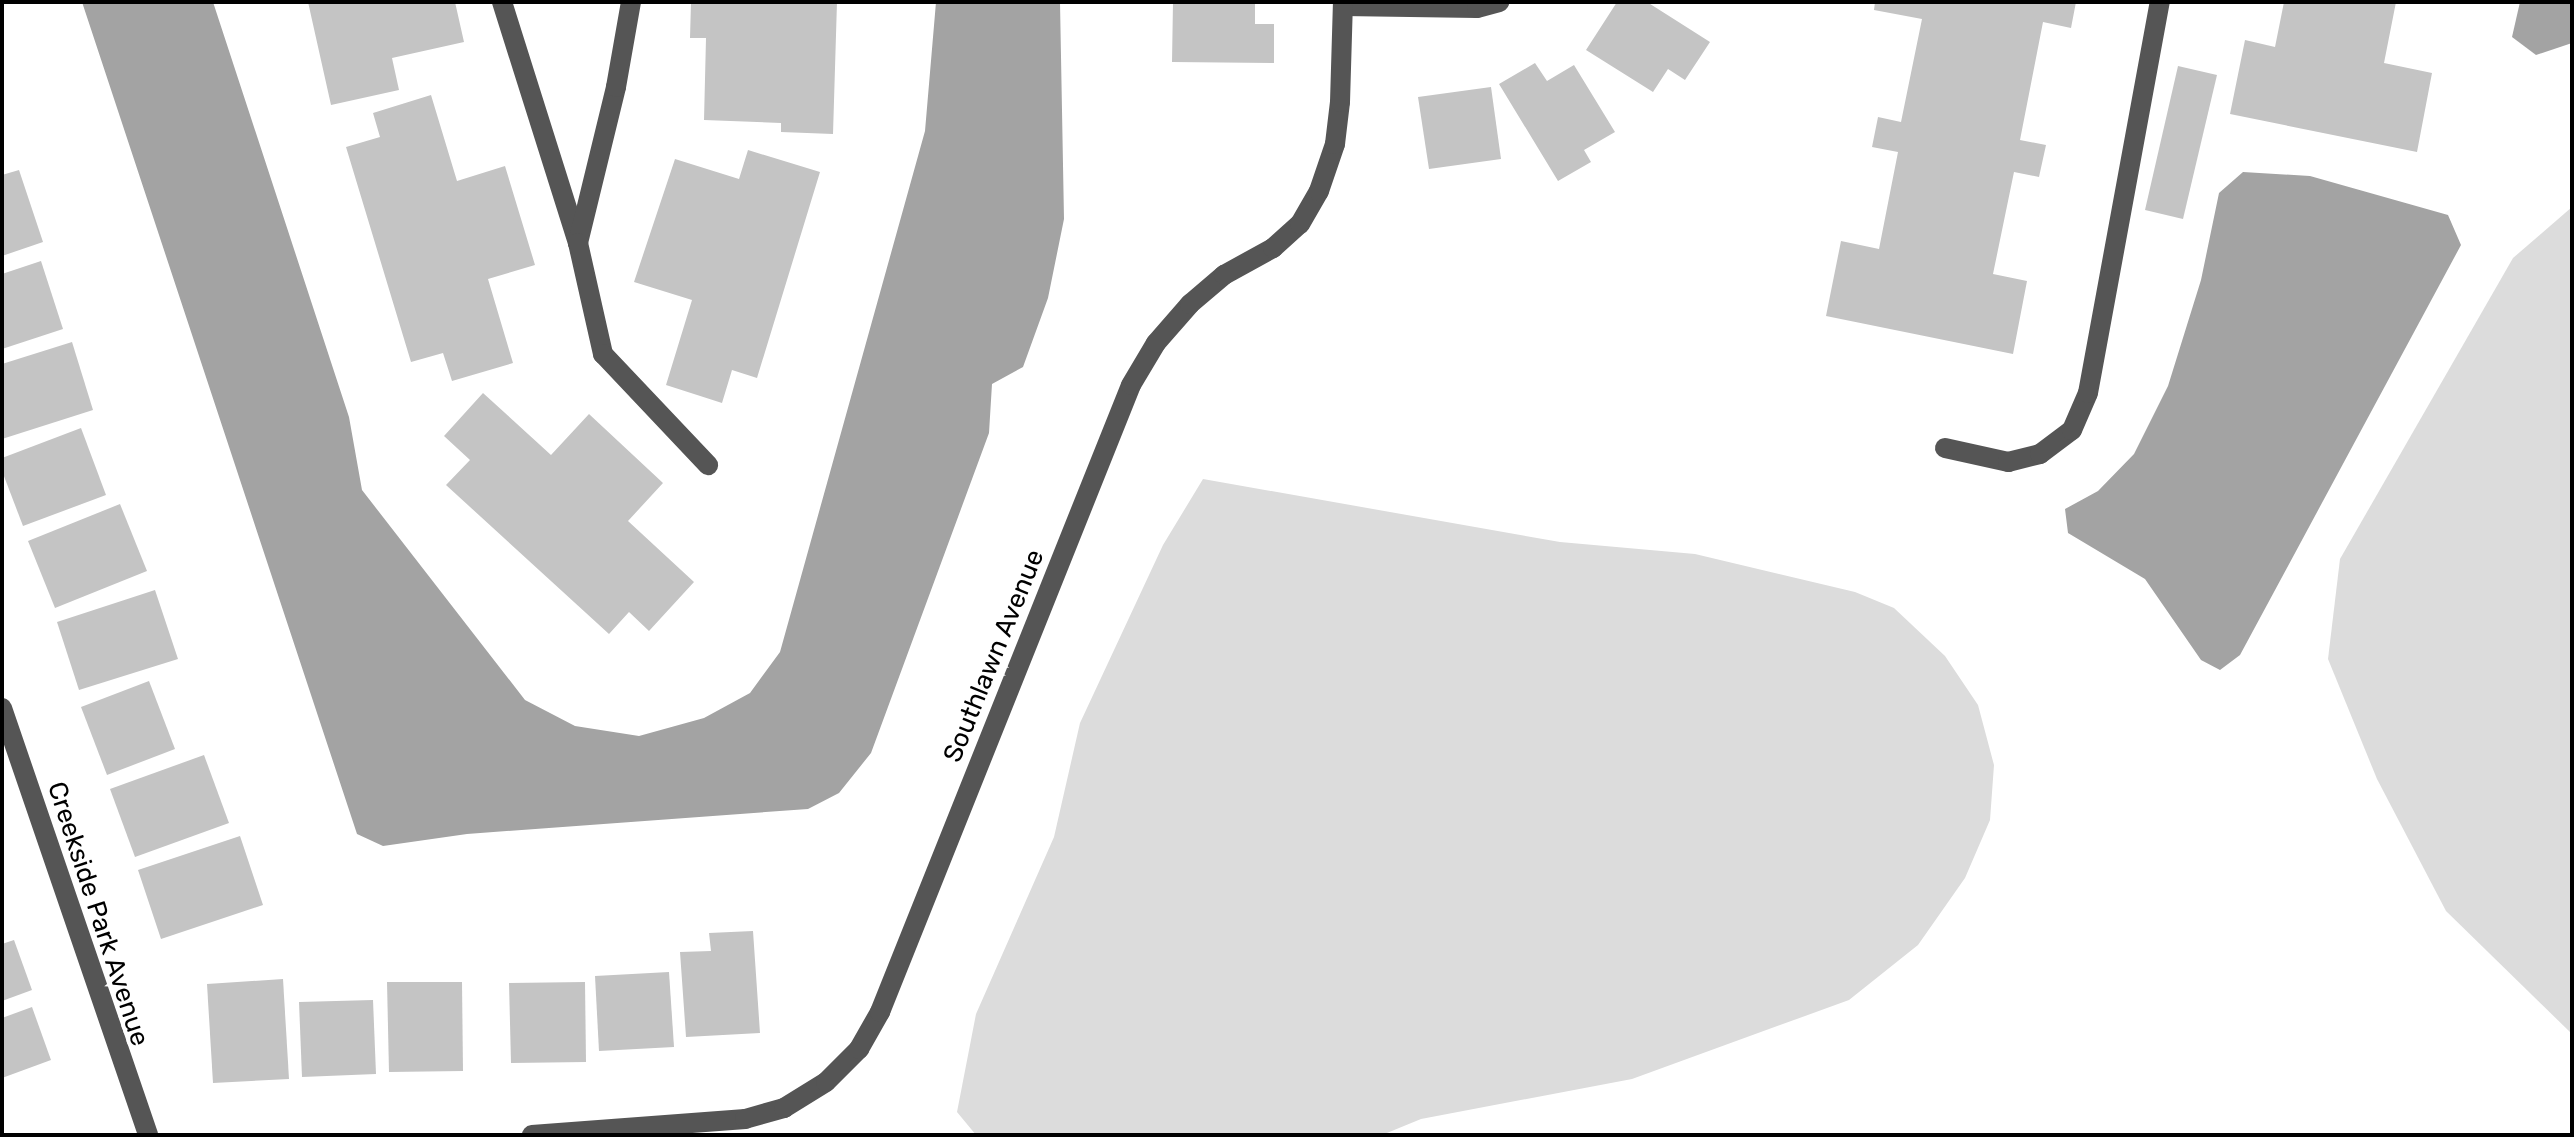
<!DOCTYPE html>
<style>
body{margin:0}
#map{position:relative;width:2574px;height:1137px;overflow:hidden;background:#fff;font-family:Rubik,sans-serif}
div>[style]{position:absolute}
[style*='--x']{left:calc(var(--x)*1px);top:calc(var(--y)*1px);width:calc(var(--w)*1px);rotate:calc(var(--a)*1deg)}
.green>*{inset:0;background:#dcdcdc}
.water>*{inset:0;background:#a3a3a3}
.building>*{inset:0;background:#c4c4c4}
.minor>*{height:20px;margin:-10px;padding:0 10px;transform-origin:10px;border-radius:10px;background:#555}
span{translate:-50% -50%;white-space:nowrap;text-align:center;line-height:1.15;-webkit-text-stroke:8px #fff;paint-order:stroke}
.street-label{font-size:26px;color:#000}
.frame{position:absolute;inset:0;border:4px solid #000;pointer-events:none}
</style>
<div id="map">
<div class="green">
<i style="clip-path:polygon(2572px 207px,2572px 1034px,2446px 911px,2377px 779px,2328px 659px,2340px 559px,2513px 258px)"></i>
<i style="clip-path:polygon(1203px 479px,1560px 542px,1695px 554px,1855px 592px,1894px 608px,1945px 656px,1978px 705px,1994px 765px,1990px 820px,1965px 878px,1918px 945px,1849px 1000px,1632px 1079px,1421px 1119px,1382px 1135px,976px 1135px,957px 1112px,976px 1014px,1054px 837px,1080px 723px,1163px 545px)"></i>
</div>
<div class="water">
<i style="clip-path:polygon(82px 2px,213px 2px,349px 417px,362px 490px,525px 700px,575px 726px,639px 736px,704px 718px,750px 693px,780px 652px,925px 131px,936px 2px,1060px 2px,1064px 219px,1048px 298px,1023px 367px,992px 384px,989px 433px,871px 753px,839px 793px,808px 809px,467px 834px,383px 846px,357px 834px)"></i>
<i style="clip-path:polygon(2520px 2px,2572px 2px,2572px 43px,2536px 55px,2512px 37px)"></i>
<i style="clip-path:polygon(2243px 172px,2310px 176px,2448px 215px,2461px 245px,2240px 655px,2220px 670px,2201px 660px,2145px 579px,2068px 533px,2065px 509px,2098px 491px,2134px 454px,2168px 386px,2201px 280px,2219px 193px)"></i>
</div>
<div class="building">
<i style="clip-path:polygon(308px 2px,455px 2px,464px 42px,392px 58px,399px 90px,331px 105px)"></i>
<i style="clip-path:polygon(691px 2px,837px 2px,833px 134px,781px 132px,781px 123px,704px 120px,706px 38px,690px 38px)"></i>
<i style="clip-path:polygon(1173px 2px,1255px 2px,1255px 24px,1274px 24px,1274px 63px,1172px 62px)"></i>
<i style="clip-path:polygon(1617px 2px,1647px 2px,1710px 42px,1685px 80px,1668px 69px,1653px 92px,1586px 50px)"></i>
<i style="clip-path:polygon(1875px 2px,2076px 2px,2071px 28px,2043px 22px,2020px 140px,2046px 145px,2039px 177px,2014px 172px,1993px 274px,2027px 281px,2013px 354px,1826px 316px,1841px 241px,1879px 249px,1898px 152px,1872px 147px,1878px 117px,1901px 122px,1922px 19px,1874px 10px)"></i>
<i style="clip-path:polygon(2284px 2px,2396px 2px,2384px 63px,2432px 73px,2417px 152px,2230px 114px,2245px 40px,2275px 47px)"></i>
<i style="clip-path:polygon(1535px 63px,1547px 81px,1574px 65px,1615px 132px,1584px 150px,1591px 162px,1558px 181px,1499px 84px)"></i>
<i style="clip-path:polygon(2178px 66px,2217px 75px,2183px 219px,2145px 210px)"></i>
<i style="clip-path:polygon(1491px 87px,1501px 159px,1429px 169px,1418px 97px)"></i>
<i style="clip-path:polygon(431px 95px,457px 181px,505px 166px,535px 265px,488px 279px,513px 363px,452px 381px,443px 353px,411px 362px,346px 147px,380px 137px,373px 113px)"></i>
<i style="clip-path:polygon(748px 150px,820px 172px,757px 378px,732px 370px,722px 403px,666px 385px,692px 300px,634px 282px,675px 159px,739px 179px)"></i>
<i style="clip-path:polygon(19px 170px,43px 242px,2px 256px,2px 175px)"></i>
<i style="clip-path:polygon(41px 261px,63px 329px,2px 349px,2px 274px)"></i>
<i style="clip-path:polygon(72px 342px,93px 410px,2px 439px,2px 364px)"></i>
<i style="clip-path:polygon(483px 393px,551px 455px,589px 414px,663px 483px,628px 521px,694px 582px,649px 631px,629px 612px,609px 634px,446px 485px,470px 460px,444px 436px)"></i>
<i style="clip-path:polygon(81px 428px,106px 495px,23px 526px,2px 471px,2px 458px)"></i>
<i style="clip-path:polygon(120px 504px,147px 571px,55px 608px,28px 541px)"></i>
<i style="clip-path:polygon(155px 590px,178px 659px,79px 690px,57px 622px)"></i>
<i style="clip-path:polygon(149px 681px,175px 749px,107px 775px,81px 707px)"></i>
<i style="clip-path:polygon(204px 755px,229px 823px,135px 857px,110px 789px)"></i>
<i style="clip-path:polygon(240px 836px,263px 905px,161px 939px,138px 870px)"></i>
<i style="clip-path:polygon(753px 931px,760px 1033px,686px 1037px,680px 952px,711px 951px,709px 933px)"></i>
<i style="clip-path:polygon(14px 940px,32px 990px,2px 1001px,2px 944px)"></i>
<i style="clip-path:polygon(669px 972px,674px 1047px,599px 1051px,595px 976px)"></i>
<i style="clip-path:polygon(283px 979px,289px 1079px,213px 1083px,207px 984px)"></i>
<i style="clip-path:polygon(387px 982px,462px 982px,463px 1071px,389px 1072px)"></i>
<i style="clip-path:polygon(585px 982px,586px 1062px,511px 1063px,509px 983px)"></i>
<i style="clip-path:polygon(373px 1000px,376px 1074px,302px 1077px,299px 1002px)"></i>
<i style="clip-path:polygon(32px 1007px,51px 1060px,2px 1078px,2px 1018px)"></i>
</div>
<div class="minor">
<i style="--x:502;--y:2;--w:253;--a:72.5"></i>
<i style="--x:578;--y:243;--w:161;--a:-76.3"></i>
<i style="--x:616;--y:87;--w:86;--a:-80"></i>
<i style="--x:1343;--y:6;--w:134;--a:0.9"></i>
<i style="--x:1477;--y:8;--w:23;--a:-15"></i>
<i style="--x:578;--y:243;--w:114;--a:77.3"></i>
<i style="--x:603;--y:354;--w:153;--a:46.6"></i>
<i style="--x:1945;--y:448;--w:65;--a:12.5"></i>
<i style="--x:2008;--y:462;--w:33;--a:-14"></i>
<i style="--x:2040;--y:454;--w:40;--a:-37"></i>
<i style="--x:2072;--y:430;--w:40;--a:-66.6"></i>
<i style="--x:2088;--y:393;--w:398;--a:-79.6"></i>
<i style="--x:2;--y:708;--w:451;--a:71.1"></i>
<i style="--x:532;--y:1135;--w:214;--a:-4.3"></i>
<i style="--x:745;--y:1119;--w:41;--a:-15.8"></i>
<i style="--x:784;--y:1108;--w:49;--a:-31.8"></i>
<i style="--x:826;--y:1082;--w:47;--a:-45"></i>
<i style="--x:859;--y:1049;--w:43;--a:-60.4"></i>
<i style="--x:880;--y:1012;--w:675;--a:-68.18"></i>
<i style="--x:1131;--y:385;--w:49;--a:-59.2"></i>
<i style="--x:1156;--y:343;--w:52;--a:-48.9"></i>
<i style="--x:1190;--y:304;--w:45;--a:-40.5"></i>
<i style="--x:1224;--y:275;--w:56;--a:-28.9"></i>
<i style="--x:1273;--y:248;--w:36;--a:-42"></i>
<i style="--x:1300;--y:224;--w:38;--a:-60"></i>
<i style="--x:1319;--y:191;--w:50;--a:-71.2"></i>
<i style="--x:1335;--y:144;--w:42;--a:-83.2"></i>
<i style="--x:1340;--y:102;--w:100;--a:-88.3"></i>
</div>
<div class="street-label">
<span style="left:994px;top:656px;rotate:-68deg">Southlawn Avenue</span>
<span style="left:98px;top:914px;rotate:72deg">Creekside Park Avenue</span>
</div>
<div class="frame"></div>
</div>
